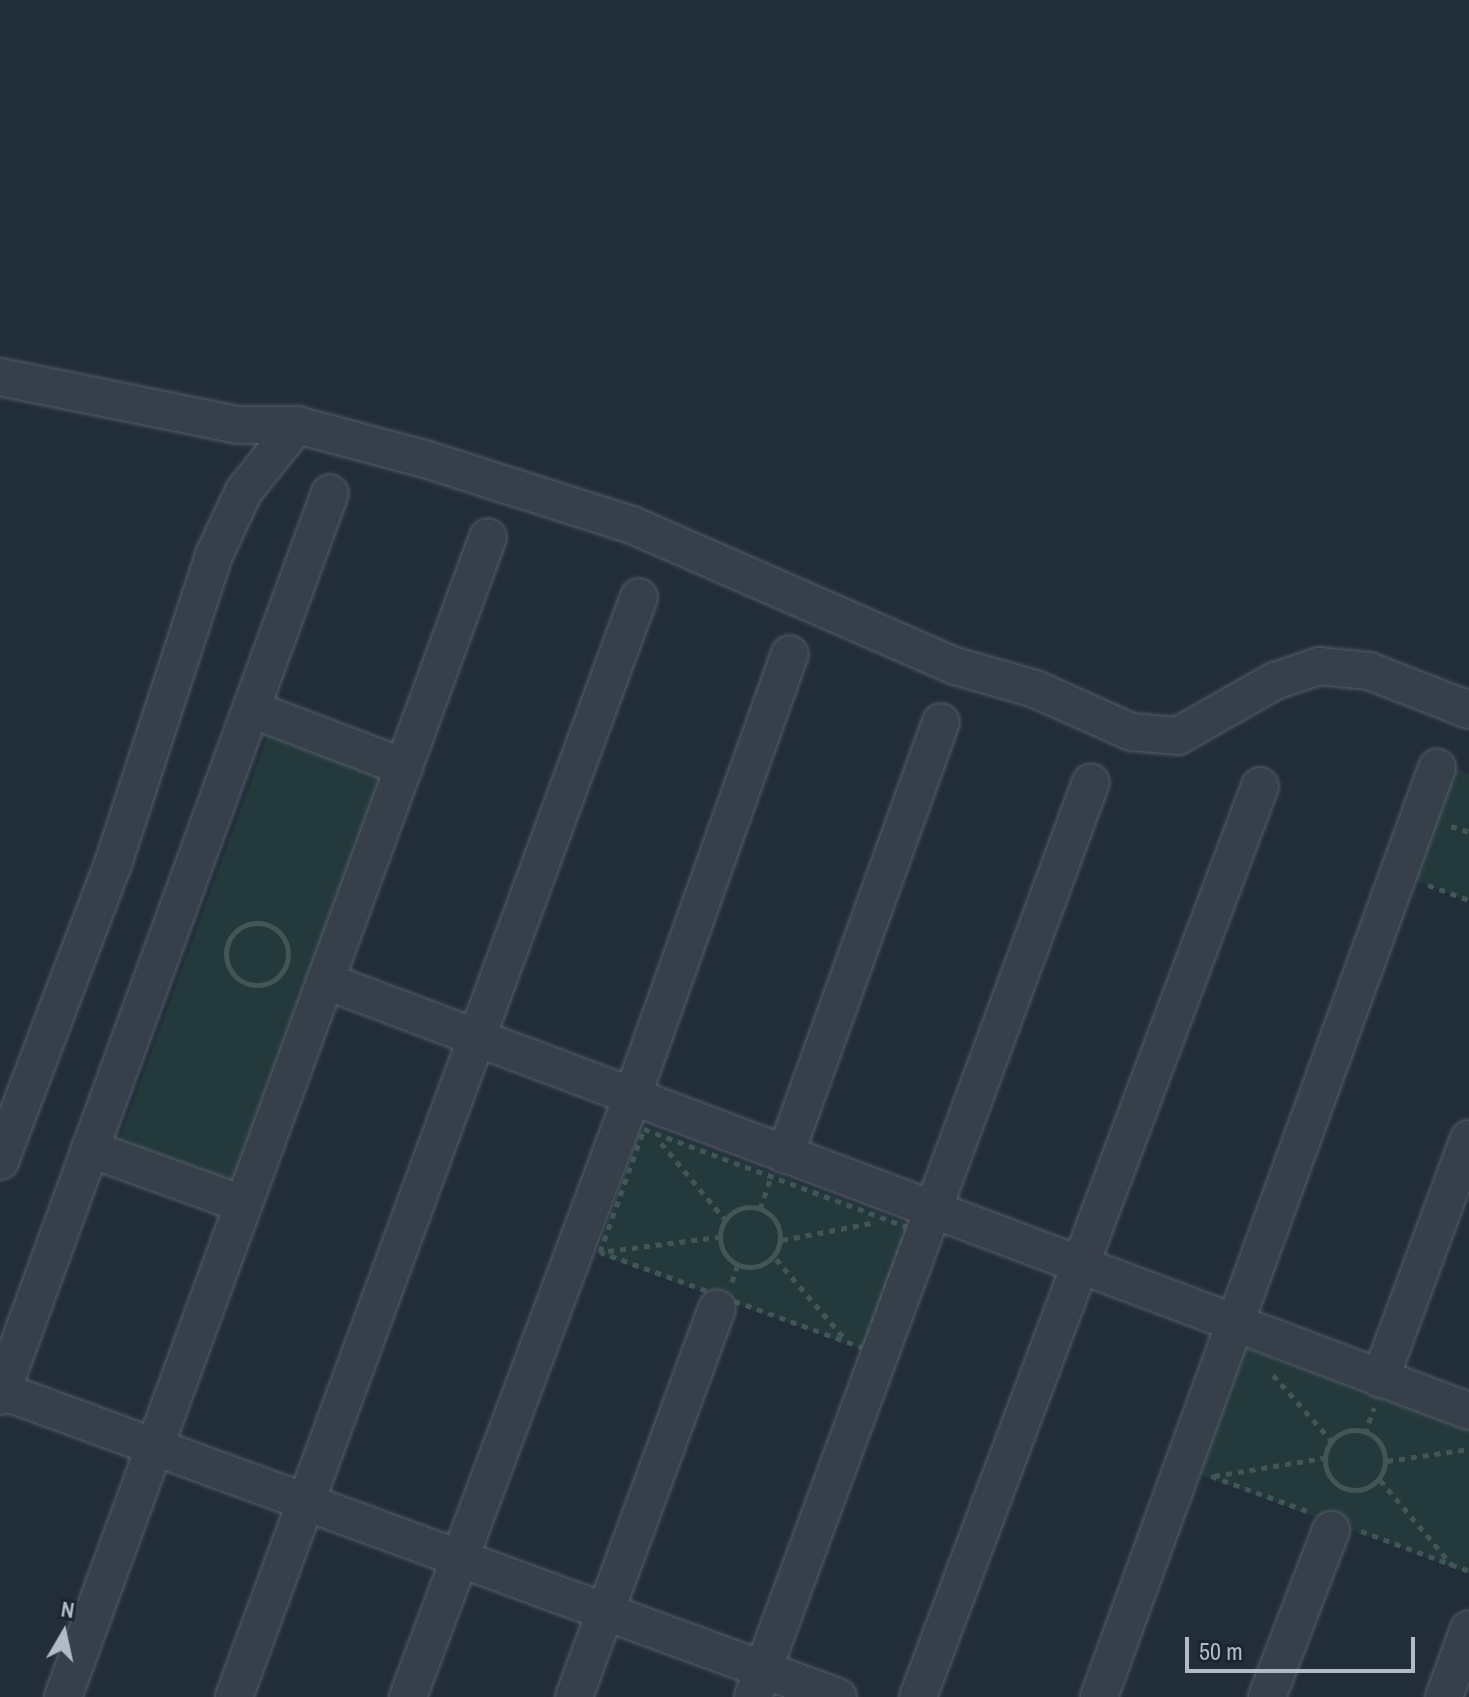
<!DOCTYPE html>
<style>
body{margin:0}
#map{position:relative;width:1469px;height:1697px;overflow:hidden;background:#222d3a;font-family:"Archivo Narrow",sans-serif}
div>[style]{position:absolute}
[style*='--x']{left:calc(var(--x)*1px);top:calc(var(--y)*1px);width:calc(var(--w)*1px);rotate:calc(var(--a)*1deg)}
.green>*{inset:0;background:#24393b}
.path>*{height:5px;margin-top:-2.5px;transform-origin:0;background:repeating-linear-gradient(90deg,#425658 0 6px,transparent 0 12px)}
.path>.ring{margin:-2.5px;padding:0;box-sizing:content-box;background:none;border:5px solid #425658;border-radius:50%}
.roads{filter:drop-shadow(0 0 2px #545d68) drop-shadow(0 0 2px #545d68)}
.street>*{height:36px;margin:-18px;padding:0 18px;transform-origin:18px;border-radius:18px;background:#363f4a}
span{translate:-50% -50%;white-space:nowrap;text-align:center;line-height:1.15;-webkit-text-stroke:8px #1b242f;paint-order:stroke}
.north{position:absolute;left:24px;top:1593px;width:80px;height:80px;-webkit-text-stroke:6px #1b242f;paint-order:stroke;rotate:9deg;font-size:22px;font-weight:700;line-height:32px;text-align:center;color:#b1bac6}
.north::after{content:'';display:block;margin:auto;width:28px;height:36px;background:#b1bac6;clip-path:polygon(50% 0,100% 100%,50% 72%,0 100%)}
.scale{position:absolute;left:1185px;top:1637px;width:230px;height:36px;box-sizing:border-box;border:4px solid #b1bac6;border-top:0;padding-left:10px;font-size:24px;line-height:28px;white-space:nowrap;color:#b1bac6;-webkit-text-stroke:6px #1b242f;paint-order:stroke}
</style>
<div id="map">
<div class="green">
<i style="clip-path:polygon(271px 727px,391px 772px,242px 1187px,119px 1140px)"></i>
<i style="clip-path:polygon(1453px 768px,1469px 774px,1469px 901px,1412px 880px)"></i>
<i style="clip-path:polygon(641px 1124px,911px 1225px,867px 1351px,597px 1254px)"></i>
<i style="clip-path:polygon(1242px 1347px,1469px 1428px,1469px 1573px,1195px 1473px)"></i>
</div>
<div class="path">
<i style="--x:1451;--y:826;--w:19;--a:18"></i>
<i style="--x:1428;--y:885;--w:44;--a:20.1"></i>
<i class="ring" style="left:226px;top:923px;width:57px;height:57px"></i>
<i style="--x:644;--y:1129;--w:282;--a:20.4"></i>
<i style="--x:908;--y:1227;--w:129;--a:110"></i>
<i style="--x:864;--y:1348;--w:281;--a:-160"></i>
<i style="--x:600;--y:1252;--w:131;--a:-70.3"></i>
<i style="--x:661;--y:1143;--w:98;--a:50"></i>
<i class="ring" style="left:720px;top:1207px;width:55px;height:55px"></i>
<i style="--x:760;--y:1209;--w:31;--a:-71"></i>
<i style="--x:782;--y:1240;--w:91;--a:-10.8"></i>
<i style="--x:608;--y:1251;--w:111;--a:-7.3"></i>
<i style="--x:776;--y:1259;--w:107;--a:49.2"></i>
<i style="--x:732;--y:1282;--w:19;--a:-72"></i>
<i style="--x:1273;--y:1375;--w:87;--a:48.3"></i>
<i class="ring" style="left:1325px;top:1430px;width:55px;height:55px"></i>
<i style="--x:1365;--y:1434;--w:28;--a:-71"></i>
<i style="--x:1387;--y:1461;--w:83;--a:-8.3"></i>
<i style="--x:1211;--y:1476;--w:102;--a:20"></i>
<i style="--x:1214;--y:1476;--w:111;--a:-9.3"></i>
<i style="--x:1380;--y:1480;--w:111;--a:49.7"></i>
<i style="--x:1361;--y:1531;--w:115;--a:20.3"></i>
</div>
<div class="roads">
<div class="street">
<i style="--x:0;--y:377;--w:243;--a:11.4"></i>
<i style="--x:238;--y:425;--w:59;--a:0"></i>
<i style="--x:297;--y:425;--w:132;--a:14.9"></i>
<i style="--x:425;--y:459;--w:217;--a:17.7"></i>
<i style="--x:632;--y:525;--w:352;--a:23.6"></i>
<i style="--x:955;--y:666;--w:83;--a:16"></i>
<i style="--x:1035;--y:689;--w:105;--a:24.1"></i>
<i style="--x:1131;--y:732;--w:47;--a:4.9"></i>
<i style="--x:1178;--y:736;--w:112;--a:-29.6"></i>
<i style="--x:1275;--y:681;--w:46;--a:-18.8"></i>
<i style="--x:1319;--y:666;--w:50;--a:5.7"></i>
<i style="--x:1369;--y:671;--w:107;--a:21.3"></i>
<i style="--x:251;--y:709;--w:164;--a:20.8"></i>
<i style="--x:326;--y:981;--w:1221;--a:20.62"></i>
<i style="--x:90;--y:1149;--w:163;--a:19.8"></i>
<i style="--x:785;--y:1155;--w:460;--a:-70.2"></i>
<i style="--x:0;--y:1161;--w:318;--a:-69.2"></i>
<i style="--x:113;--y:864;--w:325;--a:-71.9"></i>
<i style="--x:214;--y:555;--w:71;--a:-64.9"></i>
<i style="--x:244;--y:491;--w:85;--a:-51.2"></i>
<i style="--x:1380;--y:1379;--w:256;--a:-69.7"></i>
<i style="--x:2;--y:1391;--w:890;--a:20.1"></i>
<i style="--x:0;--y:1396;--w:961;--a:-69.93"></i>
<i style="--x:63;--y:1697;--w:1235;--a:-69.88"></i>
<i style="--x:234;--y:1697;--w:1172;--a:-69.79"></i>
<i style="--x:408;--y:1697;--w:640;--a:-69.53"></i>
<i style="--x:632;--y:1097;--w:470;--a:-70.4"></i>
<i style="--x:574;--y:1697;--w:414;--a:-69.8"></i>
<i style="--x:753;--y:1697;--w:975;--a:-69.73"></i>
<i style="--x:918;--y:1697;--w:973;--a:-69.42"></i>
<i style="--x:1099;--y:1697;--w:989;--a:-70.01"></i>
<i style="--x:1267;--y:1697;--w:179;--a:-69"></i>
<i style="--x:1444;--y:1697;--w:72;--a:-69.8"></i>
</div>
</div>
<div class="north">N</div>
<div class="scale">50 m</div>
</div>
